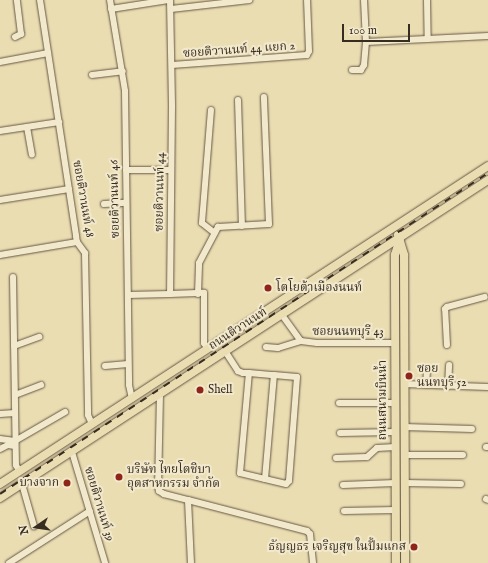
<!DOCTYPE html>
<meta charset="utf-8">
<style>
body{margin:0}
#map{position:relative;width:488px;height:563px;overflow:hidden;background:#ebddb2;font-family:"IM FELL English","Noto Serif Thai",serif}
div>[style]{position:absolute}
[style*='--x']{left:calc(var(--x)*1px);top:calc(var(--y)*1px);width:calc(var(--w)*1px);rotate:calc(var(--a)*1deg)}
.roads{filter:drop-shadow(0 0 1px #645844) drop-shadow(0 0 1px #645844)}
.minor>*{height:6px;margin:-3px;padding:0 3px;transform-origin:3px;border-radius:3px;background:#f2e9cd}
.major>*{height:8px;margin:-4px;padding:0 4px;transform-origin:4px;border-radius:4px;background:#ebddb2}
.rail>*{height:1.5px;margin-top:-0.75px;transform-origin:0;background:repeating-linear-gradient(90deg,#372c20 0 7px,transparent 0 14px)}
.dots>*{width:11px;height:11px;translate:-50% -50%;box-sizing:border-box;border:2px solid #f2e9cd;border-radius:50%}
span{translate:-50% -50%;white-space:nowrap;text-align:center;line-height:1.15;-webkit-text-stroke:4px #f2e9cd;paint-order:stroke}
.street-label{font-size:12px;color:#372c20}
.poi-label{font-size:12px;color:#372c20}
.left{translate:0 -50%;text-align:left}
.right{translate:-100% -50%;text-align:right}
.north{position:absolute;left:16px;top:507px;width:40px;height:40px;-webkit-text-stroke:3px #f2e9cd;paint-order:stroke;rotate:257deg;font-size:11px;font-weight:700;line-height:16px;text-align:center;color:#372c20}
.north::after{content:'';display:block;margin:auto;width:14px;height:18px;background:#372c20;clip-path:polygon(50% 0,100% 100%,50% 72%,0 100%)}
.scale{position:absolute;left:342px;top:24px;width:68px;height:18px;box-sizing:border-box;border:2px solid #372c20;border-top:0;padding-left:5px;font-size:12px;line-height:14px;white-space:nowrap;color:#372c20;-webkit-text-stroke:3px #f2e9cd;paint-order:stroke}
</style>
<div id="map">
<div class="roads">
<div class="minor">
<i style="--x:40;--y:0;--w:239;--a:81.3"></i>
<i style="--x:76;--y:236;--w:6;--a:81"></i>
<i style="--x:77;--y:242;--w:14;--a:54"></i>
<i style="--x:85;--y:253;--w:162;--a:88.9"></i>
<i style="--x:88;--y:415;--w:10;--a:66"></i>
<i style="--x:110;--y:0;--w:92;--a:80.6"></i>
<i style="--x:125;--y:91;--w:294;--a:89.2"></i>
<i style="--x:129;--y:385;--w:14;--a:78"></i>
<i style="--x:170;--y:0;--w:107;--a:88.9"></i>
<i style="--x:172;--y:107;--w:187;--a:90.6"></i>
<i style="--x:170;--y:294;--w:34;--a:-2"></i>
<i style="--x:204;--y:293;--w:50;--a:90"></i>
<i style="--x:204;--y:343;--w:7;--a:56"></i>
<i style="--x:427;--y:0;--w:39;--a:89"></i>
<i style="--x:111;--y:9;--w:58;--a:-9"></i>
<i style="--x:171;--y:9;--w:79;--a:-6.6"></i>
<i style="--x:15;--y:37;--w:7;--a:-27"></i>
<i style="--x:21;--y:34;--w:34;--a:-97"></i>
<i style="--x:366;--y:42;--w:122;--a:-2.8"></i>
<i style="--x:0;--y:62;--w:49;--a:-10.6"></i>
<i style="--x:172;--y:65;--w:135;--a:-4.2"></i>
<i style="--x:307;--y:55;--w:4;--a:-63"></i>
<i style="--x:309;--y:51;--w:51;--a:-92.2"></i>
<i style="--x:352;--y:70;--w:9;--a:0"></i>
<i style="--x:361;--y:70;--w:6;--a:-59"></i>
<i style="--x:364;--y:65;--w:23;--a:-85"></i>
<i style="--x:366;--y:42;--w:42;--a:-92.7"></i>
<i style="--x:92;--y:75;--w:31;--a:-7"></i>
<i style="--x:238;--y:100;--w:126;--a:88.2"></i>
<i style="--x:211;--y:110;--w:113;--a:94.6"></i>
<i style="--x:202;--y:223;--w:16;--a:38"></i>
<i style="--x:27;--y:127;--w:28;--a:80"></i>
<i style="--x:0;--y:131;--w:60;--a:-8.7"></i>
<i style="--x:126;--y:170;--w:45;--a:0"></i>
<i style="--x:0;--y:200;--w:70;--a:-9.1"></i>
<i style="--x:104;--y:204;--w:22;--a:-3"></i>
<i style="--x:0;--y:255;--w:78;--a:-9.6"></i>
<i style="--x:13;--y:277;--w:188;--a:89.1"></i>
<i style="--x:16;--y:465;--w:7;--a:63"></i>
<i style="--x:198;--y:294;--w:31;--a:-88"></i>
<i style="--x:199;--y:263;--w:41;--a:-62.2"></i>
<i style="--x:218;--y:227;--w:51;--a:-3.4"></i>
<i style="--x:269;--y:224;--w:127;--a:-92.3"></i>
<i style="--x:128;--y:295;--w:42;--a:-1.4"></i>
<i style="--x:282;--y:315;--w:32;--a:54"></i>
<i style="--x:301;--y:341;--w:16;--a:7"></i>
<i style="--x:317;--y:343;--w:78;--a:0"></i>
<i style="--x:447;--y:345;--w:36;--a:-93"></i>
<i style="--x:445;--y:309;--w:3;--a:-45"></i>
<i style="--x:447;--y:307;--w:39;--a:-15"></i>
<i style="--x:14;--y:346;--w:27;--a:-20"></i>
<i style="--x:266;--y:347;--w:12;--a:5"></i>
<i style="--x:278;--y:348;--w:24;--a:-17"></i>
<i style="--x:225;--y:351;--w:24;--a:57"></i>
<i style="--x:238;--y:371;--w:5;--a:22"></i>
<i style="--x:243;--y:373;--w:6;--a:0"></i>
<i style="--x:249;--y:373;--w:25;--a:5"></i>
<i style="--x:274;--y:375;--w:23;--a:5"></i>
<i style="--x:297;--y:377;--w:104;--a:94.4"></i>
<i style="--x:289;--y:481;--w:4;--a:135"></i>
<i style="--x:286;--y:484;--w:47;--a:-166.6"></i>
<i style="--x:240;--y:473;--w:100;--a:-84.9"></i>
<i style="--x:105;--y:366;--w:23;--a:-5"></i>
<i style="--x:404;--y:384;--w:84;--a:2"></i>
<i style="--x:426;--y:385;--w:15;--a:-86"></i>
<i style="--x:448;--y:386;--w:21;--a:-87"></i>
<i style="--x:160;--y:394;--w:92;--a:91.2"></i>
<i style="--x:158;--y:486;--w:5;--a:79"></i>
<i style="--x:159;--y:491;--w:6;--a:31"></i>
<i style="--x:164;--y:494;--w:25;--a:14"></i>
<i style="--x:188;--y:500;--w:63;--a:87.3"></i>
<i style="--x:15;--y:395;--w:28;--a:-21"></i>
<i style="--x:339;--y:403;--w:56;--a:0"></i>
<i style="--x:0;--y:414;--w:15;--a:-4"></i>
<i style="--x:404;--y:427;--w:68;--a:1.7"></i>
<i style="--x:340;--y:433;--w:55;--a:-1"></i>
<i style="--x:0;--y:439;--w:15;--a:8"></i>
<i style="--x:15;--y:441;--w:58;--a:-30.1"></i>
<i style="--x:486;--y:447;--w:2;--a:0"></i>
<i style="--x:0;--y:449;--w:9;--a:-27"></i>
<i style="--x:8;--y:445;--w:7;--a:8"></i>
<i style="--x:72;--y:452;--w:116;--a:73.4"></i>
<i style="--x:405;--y:455;--w:58;--a:0"></i>
<i style="--x:336;--y:458;--w:31;--a:-2"></i>
<i style="--x:367;--y:457;--w:13;--a:-42"></i>
<i style="--x:377;--y:448;--w:18;--a:-3"></i>
<i style="--x:265;--y:479;--w:104;--a:-85.1"></i>
<i style="--x:405;--y:483;--w:56;--a:1"></i>
<i style="--x:22;--y:484;--w:44;--a:74.1"></i>
<i style="--x:343;--y:485;--w:52;--a:-2.2"></i>
<i style="--x:486;--y:499;--w:2;--a:27"></i>
<i style="--x:188;--y:500;--w:123;--a:14.6"></i>
<i style="--x:307;--y:531;--w:4;--a:45"></i>
<i style="--x:310;--y:534;--w:29;--a:84"></i>
<i style="--x:344;--y:511;--w:51;--a:-1.1"></i>
<i style="--x:9;--y:563;--w:96;--a:-32.7"></i>
</div>
<div class="major">
<i style="--x:398;--y:235;--w:21;--a:73"></i>
<i style="--x:404;--y:255;--w:308;--a:89.8"></i>
<i style="--x:0;--y:484;--w:582;--a:-33.09"></i>
<i style="--x:0;--y:498;--w:582;--a:-33.09"></i>
<i style="--x:396;--y:563;--w:308;--a:-90.2"></i>
<i style="--x:395;--y:255;--w:17;--a:-73"></i>
</div>
</div>
<div class="rail">
<i style="--x:0;--y:494;--w:584;--a:-33.34"></i>
</div>
<div class="dots">
<i style="left:268px;top:288px;background:#8f2418"></i>
<i style="left:409px;top:376px;background:#8f2418"></i>
<i style="left:200px;top:390px;background:#8f2418"></i>
<i style="left:119px;top:477px;background:#8f2418"></i>
<i style="left:67px;top:483px;background:#8f2418"></i>
<i style="left:414px;top:547px;background:#8f2418"></i>
</div>
<div class="street-label">
<span style="left:239px;top:50px;rotate:-4deg">ซอยติวานนท์ 44 แยก 2</span>
<span style="left:160px;top:192px;rotate:-89deg">ซอยติวานนท์ 44</span>
<span style="left:83px;top:199px;rotate:80deg">ซอยติวานนท์ 48</span>
<span style="left:115px;top:199px;rotate:-91deg">ซอยติวานนท์ 46</span>
<span style="left:238px;top:329px;rotate:-33deg">ถนนติวานนท์</span>
<span style="left:348px;top:332px">ซอยนนทบุรี 43</span>
<span style="left:383px;top:400px;rotate:-90deg">ถนนสนามบินน้ำ</span>
<span style="left:99px;top:504px;rotate:73deg">ซอยติวานนท์ 39</span>
</div>
<div class="poi-label">
<span class="left" style="left:276px;top:288px">โตโยต้าเมืองนนท์</span>
<span class="left" style="left:417px;top:376px">ซอย<br>นนทบุรี 52</span>
<span class="left" style="left:208px;top:390px">Shell</span>
<span class="left" style="left:127px;top:477px">บริษัท ไทยโตชิบา<br>อุตสาหกรรม จำกัด</span>
<span class="right" style="left:59px;top:483px">บางจาก</span>
<span class="right" style="left:406px;top:547px">ธัญญธร เจริญสุข ในปั้มแกส</span>
</div>
<div class="north">N</div>
<div class="scale">100 m</div>
</div>
